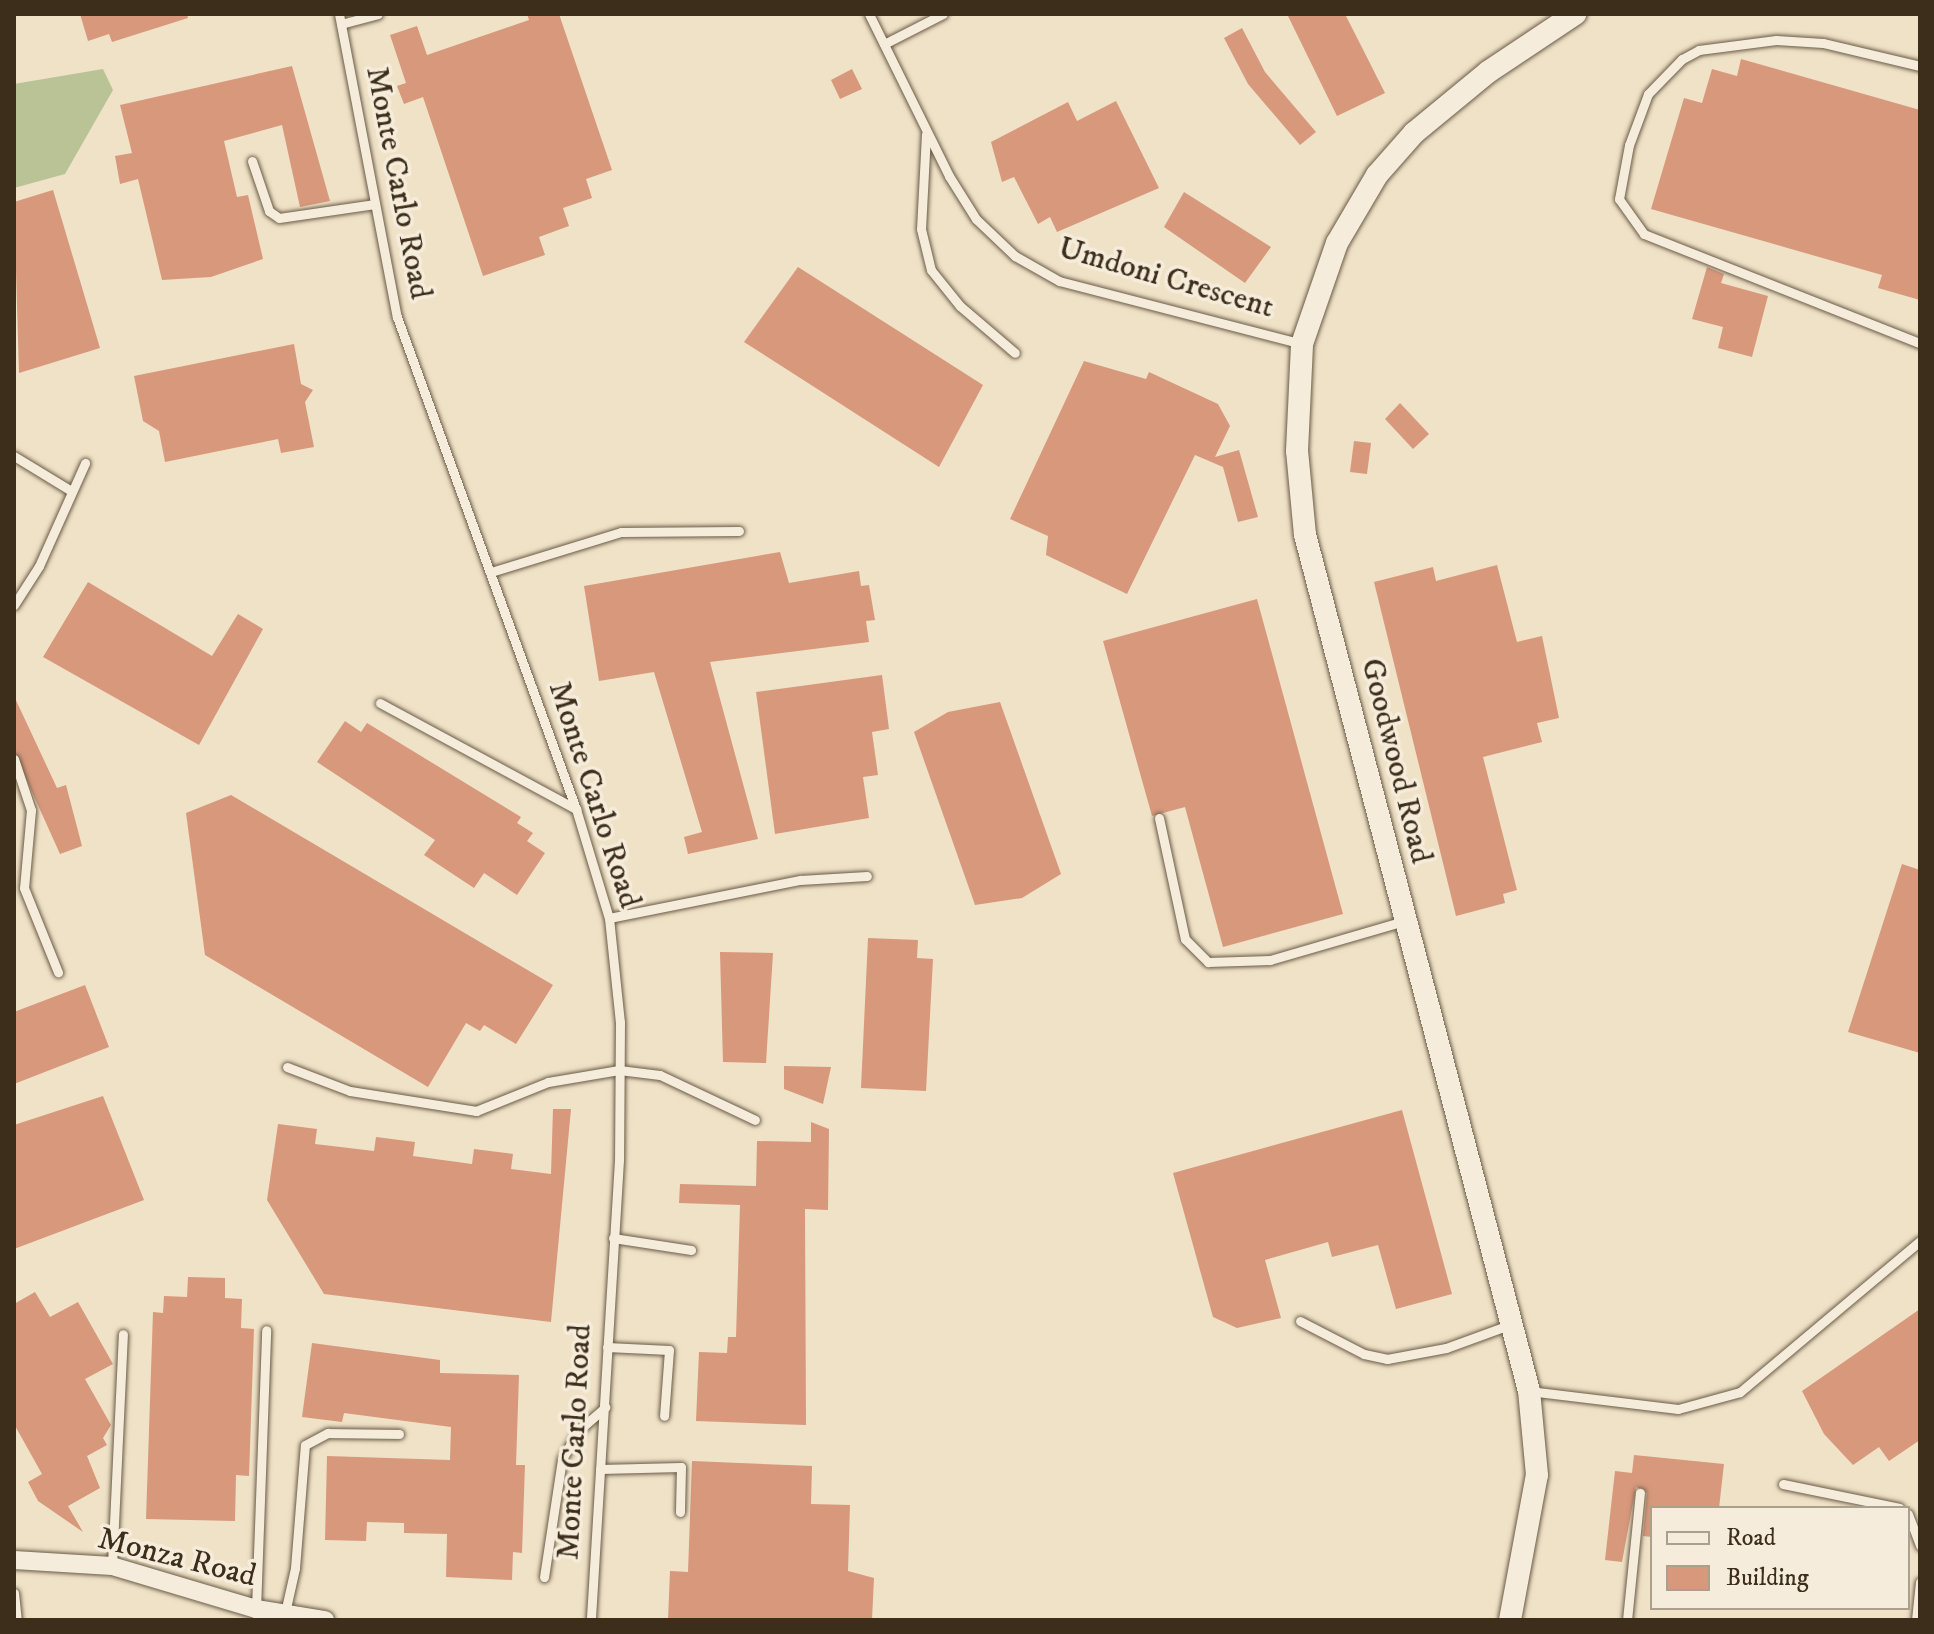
<!DOCTYPE html>
<style>
body{margin:0}
#map{position:relative;width:1934px;height:1634px;overflow:hidden;background:#efe2c7;font-family:"IM FELL DW Pica",serif}
div>[style]{position:absolute}
[style*='--x']{left:calc(var(--x)*1px);top:calc(var(--y)*1px);width:calc(var(--w)*1px);rotate:calc(var(--a)*1deg)}
.green>*{inset:0;background:#b9c396}
.building>*{inset:0;background:#d7987c}
.roads{filter:drop-shadow(0 0 2px #6a5b46) drop-shadow(0 0 2px #6a5b46)}
.service>*{height:9px;margin:-4.5px;padding:0 4.5px;transform-origin:4.5px;border-radius:4.5px;background:#f5ecdb}
.minor>*{height:18px;margin:-9px;padding:0 9px;transform-origin:9px;border-radius:9px;background:#f5ecdb}
.tertiary>*{height:22px;margin:-11px;padding:0 11px;transform-origin:11px;border-radius:11px;background:#f5ecdb}
span{translate:-50% -50%;white-space:nowrap;text-align:center;line-height:1.15;-webkit-text-stroke:7px #f5ecdb;paint-order:stroke}
.street-label{font-size:32px;color:#3d2e1b}
.frame{position:absolute;inset:0;border:16px solid #3d2e1b;pointer-events:none}
.legend{position:absolute;left:1650px;top:1506px;width:260px;height:104px;box-sizing:border-box;background:#f5ecdb;border:2px solid #aba08e;margin:0;padding:10px 14px;list-style:none;font-size:24px;color:#3d2e1b}
.legend li{display:flex;align-items:center;gap:16px;height:40px}
.legend b{width:40px;border:2px solid #aba08e}
</style>
<div id="map">
<div class="green">
<i style="clip-path:polygon(103px 69px,113px 90px,65px 174px,14px 188px,14px 84px)"></i>
</div>
<div class="building">
<i style="clip-path:polygon(80px 14px,187px 14px,188px 18px,112px 42px,109px 34px,88px 41px)"></i>
<i style="clip-path:polygon(527px 14px,559px 14px,612px 170px,586px 179px,592px 198px,563px 208px,569px 226px,539px 237px,545px 255px,483px 276px,423px 97px,404px 104px,397px 86px,406px 83px,390px 35px,417px 26px,427px 55px,529px 20px)"></i>
<i style="clip-path:polygon(1287px 14px,1345px 14px,1385px 93px,1337px 116px)"></i>
<i style="clip-path:polygon(1242px 28px,1265px 72px,1316px 132px,1300px 145px,1248px 84px,1224px 38px)"></i>
<i style="clip-path:polygon(1741px 59px,1920px 110px,1920px 300px,1878px 288px,1882px 275px,1651px 209px,1684px 98px,1702px 103px,1712px 69px,1737px 76px)"></i>
<i style="clip-path:polygon(292px 66px,330px 201px,300px 207px,282px 125px,224px 141px,237px 197px,248px 195px,263px 259px,211px 277px,162px 280px,138px 179px,120px 184px,115px 156px,132px 153px,120px 105px)"></i>
<i style="clip-path:polygon(852px 69px,862px 89px,840px 99px,831px 80px)"></i>
<i style="clip-path:polygon(1116px 101px,1159px 188px,1057px 232px,1050px 217px,1038px 224px,1014px 177px,1002px 182px,991px 142px,1068px 102px,1077px 121px)"></i>
<i style="clip-path:polygon(53px 190px,100px 348px,19px 373px,14px 202px)"></i>
<i style="clip-path:polygon(1184px 192px,1271px 247px,1245px 283px,1164px 227px)"></i>
<i style="clip-path:polygon(798px 267px,983px 385px,939px 467px,744px 342px)"></i>
<i style="clip-path:polygon(1707px 267px,1724px 274px,1721px 283px,1768px 296px,1752px 357px,1718px 348px,1723px 327px,1692px 319px)"></i>
<i style="clip-path:polygon(294px 344px,301px 384px,313px 390px,305px 402px,314px 447px,281px 453px,278px 439px,165px 462px,159px 431px,143px 421px,134px 376px)"></i>
<i style="clip-path:polygon(1084px 361px,1146px 379px,1149px 372px,1218px 404px,1230px 426px,1215px 457px,1239px 450px,1258px 517px,1238px 522px,1223px 467px,1195px 455px,1127px 594px,1046px 555px,1048px 536px,1010px 519px)"></i>
<i style="clip-path:polygon(1400px 403px,1429px 434px,1413px 449px,1385px 419px)"></i>
<i style="clip-path:polygon(1354px 441px,1371px 443px,1367px 474px,1350px 472px)"></i>
<i style="clip-path:polygon(780px 552px,789px 583px,859px 571px,861px 586px,869px 585px,875px 620px,866px 621px,869px 642px,710px 662px,758px 839px,688px 854px,684px 837px,702px 832px,654px 672px,599px 681px,584px 586px)"></i>
<i style="clip-path:polygon(1497px 565px,1517px 642px,1542px 636px,1559px 718px,1537px 723px,1542px 742px,1483px 757px,1517px 890px,1503px 894px,1505px 903px,1456px 916px,1374px 582px,1433px 567px,1436px 581px)"></i>
<i style="clip-path:polygon(88px 582px,212px 656px,238px 614px,263px 629px,199px 745px,43px 657px)"></i>
<i style="clip-path:polygon(1257px 599px,1343px 914px,1223px 947px,1185px 807px,1152px 816px,1103px 641px)"></i>
<i style="clip-path:polygon(882px 675px,889px 729px,872px 732px,878px 775px,863px 777px,869px 818px,775px 834px,756px 692px)"></i>
<i style="clip-path:polygon(14px 696px,57px 788px,66px 785px,82px 846px,60px 854px,14px 752px)"></i>
<i style="clip-path:polygon(1000px 702px,1061px 874px,1022px 898px,975px 905px,914px 732px,948px 712px)"></i>
<i style="clip-path:polygon(345px 721px,361px 732px,367px 723px,521px 817px,517px 823px,533px 833px,527px 841px,545px 853px,517px 895px,484px 873px,474px 888px,424px 855px,435px 840px,317px 762px)"></i>
<i style="clip-path:polygon(231px 795px,553px 985px,516px 1044px,484px 1025px,480px 1031px,466px 1023px,428px 1087px,205px 955px,186px 813px)"></i>
<i style="clip-path:polygon(1902px 864px,1920px 870px,1920px 1053px,1848px 1032px)"></i>
<i style="clip-path:polygon(868px 938px,918px 940px,917px 958px,933px 959px,926px 1091px,861px 1088px)"></i>
<i style="clip-path:polygon(720px 952px,773px 953px,766px 1063px,723px 1062px)"></i>
<i style="clip-path:polygon(85px 985px,109px 1047px,14px 1084px,14px 1012px)"></i>
<i style="clip-path:polygon(784px 1066px,831px 1067px,823px 1104px,784px 1089px)"></i>
<i style="clip-path:polygon(103px 1096px,144px 1200px,14px 1249px,14px 1125px)"></i>
<i style="clip-path:polygon(553px 1109px,571px 1109px,551px 1322px,324px 1294px,267px 1200px,278px 1124px,317px 1129px,315px 1144px,374px 1151px,376px 1137px,415px 1142px,413px 1156px,472px 1164px,474px 1149px,513px 1154px,511px 1169px,551px 1174px)"></i>
<i style="clip-path:polygon(1402px 1110px,1452px 1294px,1396px 1309px,1378px 1245px,1332px 1257px,1328px 1242px,1265px 1260px,1281px 1318px,1237px 1328px,1213px 1317px,1173px 1173px)"></i>
<i style="clip-path:polygon(811px 1122px,829px 1129px,828px 1210px,805px 1209px,806px 1425px,696px 1421px,699px 1352px,727px 1353px,728px 1337px,736px 1337px,740px 1205px,679px 1203px,680px 1184px,756px 1186px,757px 1141px,811px 1142px)"></i>
<i style="clip-path:polygon(188px 1277px,225px 1278px,225px 1298px,242px 1299px,241px 1328px,254px 1329px,249px 1476px,236px 1475px,235px 1521px,146px 1519px,153px 1312px,163px 1313px,164px 1296px,187px 1297px)"></i>
<i style="clip-path:polygon(35px 1292px,50px 1317px,78px 1302px,113px 1364px,85px 1379px,111px 1425px,103px 1438px,107px 1445px,87px 1456px,100px 1488px,68px 1506px,83px 1532px,38px 1501px,28px 1482px,42px 1474px,14px 1424px,14px 1304px)"></i>
<i style="clip-path:polygon(1920px 1309px,1920px 1440px,1889px 1461px,1879px 1447px,1853px 1465px,1824px 1434px,1802px 1391px)"></i>
<i style="clip-path:polygon(312px 1343px,440px 1360px,440px 1373px,519px 1375px,516px 1465px,525px 1465px,522px 1553px,513px 1552px,512px 1580px,446px 1577px,447px 1534px,404px 1533px,404px 1523px,367px 1522px,366px 1541px,325px 1540px,327px 1456px,450px 1460px,451px 1427px,344px 1413px,342px 1422px,302px 1417px)"></i>
<i style="clip-path:polygon(1634px 1455px,1724px 1464px,1719px 1508px,1652px 1508px,1652px 1537px,1643px 1536px,1647px 1493px,1636px 1487px,1622px 1562px,1605px 1560px,1615px 1471px,1632px 1473px)"></i>
<i style="clip-path:polygon(692px 1461px,812px 1466px,811px 1504px,850px 1505px,848px 1571px,874px 1578px,872px 1620px,668px 1620px,670px 1571px,688px 1572px)"></i>
</div>
<div class="roads">
<div class="service">
<i style="--x:339;--y:14;--w:309;--a:79.2"></i>
<i style="--x:397;--y:317;--w:524;--a:70.01"></i>
<i style="--x:576;--y:809;--w:114;--a:73.2"></i>
<i style="--x:609;--y:918;--w:105;--a:84"></i>
<i style="--x:620;--y:1022;--w:138;--a:90.4"></i>
<i style="--x:619;--y:1160;--w:461;--a:93.5"></i>
<i style="--x:869;--y:14;--w:181;--a:63.7"></i>
<i style="--x:949;--y:176;--w:51;--a:57.9"></i>
<i style="--x:976;--y:219;--w:54;--a:43.5"></i>
<i style="--x:1015;--y:256;--w:51;--a:29.6"></i>
<i style="--x:1059;--y:281;--w:251;--a:14.5"></i>
<i style="--x:341;--y:24;--w:38;--a:-15"></i>
<i style="--x:884;--y:44;--w:66;--a:-27"></i>
<i style="--x:1920;--y:66;--w:100;--a:-166.7"></i>
<i style="--x:1823;--y:43;--w:47;--a:-176.3"></i>
<i style="--x:1776;--y:40;--w:78;--a:172.6"></i>
<i style="--x:1699;--y:50;--w:19;--a:152"></i>
<i style="--x:1682;--y:59;--w:49;--a:134.2"></i>
<i style="--x:1648;--y:94;--w:54;--a:110.4"></i>
<i style="--x:1629;--y:145;--w:55;--a:100.5"></i>
<i style="--x:1619;--y:199;--w:43;--a:54.5"></i>
<i style="--x:1644;--y:234;--w:297;--a:21.6"></i>
<i style="--x:926;--y:134;--w:95;--a:93"></i>
<i style="--x:921;--y:229;--w:42;--a:76.3"></i>
<i style="--x:931;--y:270;--w:46;--a:51.1"></i>
<i style="--x:960;--y:306;--w:72;--a:40.5"></i>
<i style="--x:252;--y:161;--w:53;--a:71.2"></i>
<i style="--x:269;--y:211;--w:12;--a:35"></i>
<i style="--x:279;--y:218;--w:97;--a:-8.3"></i>
<i style="--x:14;--y:456;--w:66;--a:31.3"></i>
<i style="--x:491;--y:572;--w:136;--a:-17.1"></i>
<i style="--x:621;--y:532;--w:118;--a:-0.5"></i>
<i style="--x:14;--y:605;--w:46;--a:-57.3"></i>
<i style="--x:39;--y:566;--w:113;--a:-65.9"></i>
<i style="--x:380;--y:703;--w:223;--a:28.4"></i>
<i style="--x:14;--y:759;--w:54;--a:71.6"></i>
<i style="--x:31;--y:810;--w:78;--a:95.1"></i>
<i style="--x:24;--y:888;--w:91;--a:68"></i>
<i style="--x:1159;--y:818;--w:124;--a:77.9"></i>
<i style="--x:1185;--y:939;--w:33;--a:45"></i>
<i style="--x:1208;--y:962;--w:62;--a:-1.8"></i>
<i style="--x:1270;--y:960;--w:140;--a:-16.2"></i>
<i style="--x:609;--y:918;--w:195;--a:-11.3"></i>
<i style="--x:800;--y:880;--w:67;--a:-3.4"></i>
<i style="--x:287;--y:1067;--w:67;--a:20.9"></i>
<i style="--x:350;--y:1091;--w:128;--a:9"></i>
<i style="--x:476;--y:1111;--w:78;--a:-21.9"></i>
<i style="--x:548;--y:1082;--w:72;--a:-9.6"></i>
<i style="--x:619;--y:1070;--w:41;--a:7"></i>
<i style="--x:660;--y:1075;--w:105;--a:25.3"></i>
<i style="--x:613;--y:1238;--w:79;--a:8.7"></i>
<i style="--x:1300;--y:1321;--w:72;--a:27.3"></i>
<i style="--x:1364;--y:1354;--w:24;--a:12"></i>
<i style="--x:1387;--y:1359;--w:60;--a:-10.6"></i>
<i style="--x:1446;--y:1348;--w:70;--a:-20"></i>
<i style="--x:607;--y:1347;--w:62;--a:2.8"></i>
<i style="--x:669;--y:1350;--w:66;--a:94.3"></i>
<i style="--x:1529;--y:1391;--w:150;--a:6.9"></i>
<i style="--x:1678;--y:1409;--w:64;--a:-15.3"></i>
<i style="--x:1740;--y:1392;--w:235;--a:-40"></i>
<i style="--x:600;--y:1469;--w:81;--a:-1.4"></i>
<i style="--x:681;--y:1467;--w:45;--a:91.3"></i>
<i style="--x:1783;--y:1484;--w:119;--a:11.6"></i>
<i style="--x:1908;--y:1514;--w:34;--a:69"></i>
<i style="--x:112;--y:1566;--w:232;--a:-87.3"></i>
<i style="--x:544;--y:1577;--w:119;--a:-81.3"></i>
<i style="--x:562;--y:1459;--w:34;--a:-60"></i>
<i style="--x:579;--y:1430;--w:35;--a:-41"></i>
<i style="--x:14;--y:1593;--w:27;--a:84"></i>
<i style="--x:256;--y:1609;--w:279;--a:-87.9"></i>
<i style="--x:284;--y:1617;--w:50;--a:-77.3"></i>
<i style="--x:295;--y:1568;--w:123;--a:-85.4"></i>
<i style="--x:305;--y:1445;--w:26;--a:-28"></i>
<i style="--x:328;--y:1433;--w:71;--a:0.8"></i>
<i style="--x:1627;--y:1620;--w:128;--a:-84.2"></i>
<i style="--x:1916;--y:1620;--w:38;--a:-84"></i>
</div>
<div class="minor">
<i style="--x:14;--y:1560;--w:98;--a:3.5"></i>
<i style="--x:112;--y:1566;--w:150;--a:16.6"></i>
<i style="--x:256;--y:1609;--w:70;--a:9.1"></i>
</div>
<div class="tertiary">
<i style="--x:1510;--y:1620;--w:147;--a:-79.5"></i>
<i style="--x:1537;--y:1475;--w:84;--a:-95.4"></i>
<i style="--x:1529;--y:1391;--w:885;--a:-104.66"></i>
<i style="--x:1305;--y:535;--w:84;--a:-95.4"></i>
<i style="--x:1297;--y:451;--w:107;--a:-87.3"></i>
<i style="--x:1302;--y:344;--w:107;--a:-70.9"></i>
<i style="--x:1337;--y:243;--w:79;--a:-59.5"></i>
<i style="--x:1377;--y:175;--w:56;--a:-48.6"></i>
<i style="--x:1414;--y:133;--w:96;--a:-39.5"></i>
<i style="--x:1488;--y:72;--w:105;--a:-33.7"></i>
</div>
</div>
<div class="street-label">
<span style="left:398px;top:183px;rotate:79deg">Monte Carlo Road</span>
<span style="left:1166px;top:278px;rotate:16deg">Umdoni Crescent</span>
<span style="left:1396px;top:761px;rotate:76deg">Goodwood Road</span>
<span style="left:594px;top:795px;rotate:72deg">Monte Carlo Road</span>
<span style="left:575px;top:1442px;rotate:-87deg">Monte Carlo Road</span>
<span style="left:177px;top:1558px;rotate:14deg">Monza Road</span>
</div>
<div class="frame"></div>
<ul class="legend">
<li><b style="height:10px;background:#f5ecdb"></b>Road</li>
<li><b style="height:22px;background:#d7987c"></b>Building</li>
</ul>
</div>
